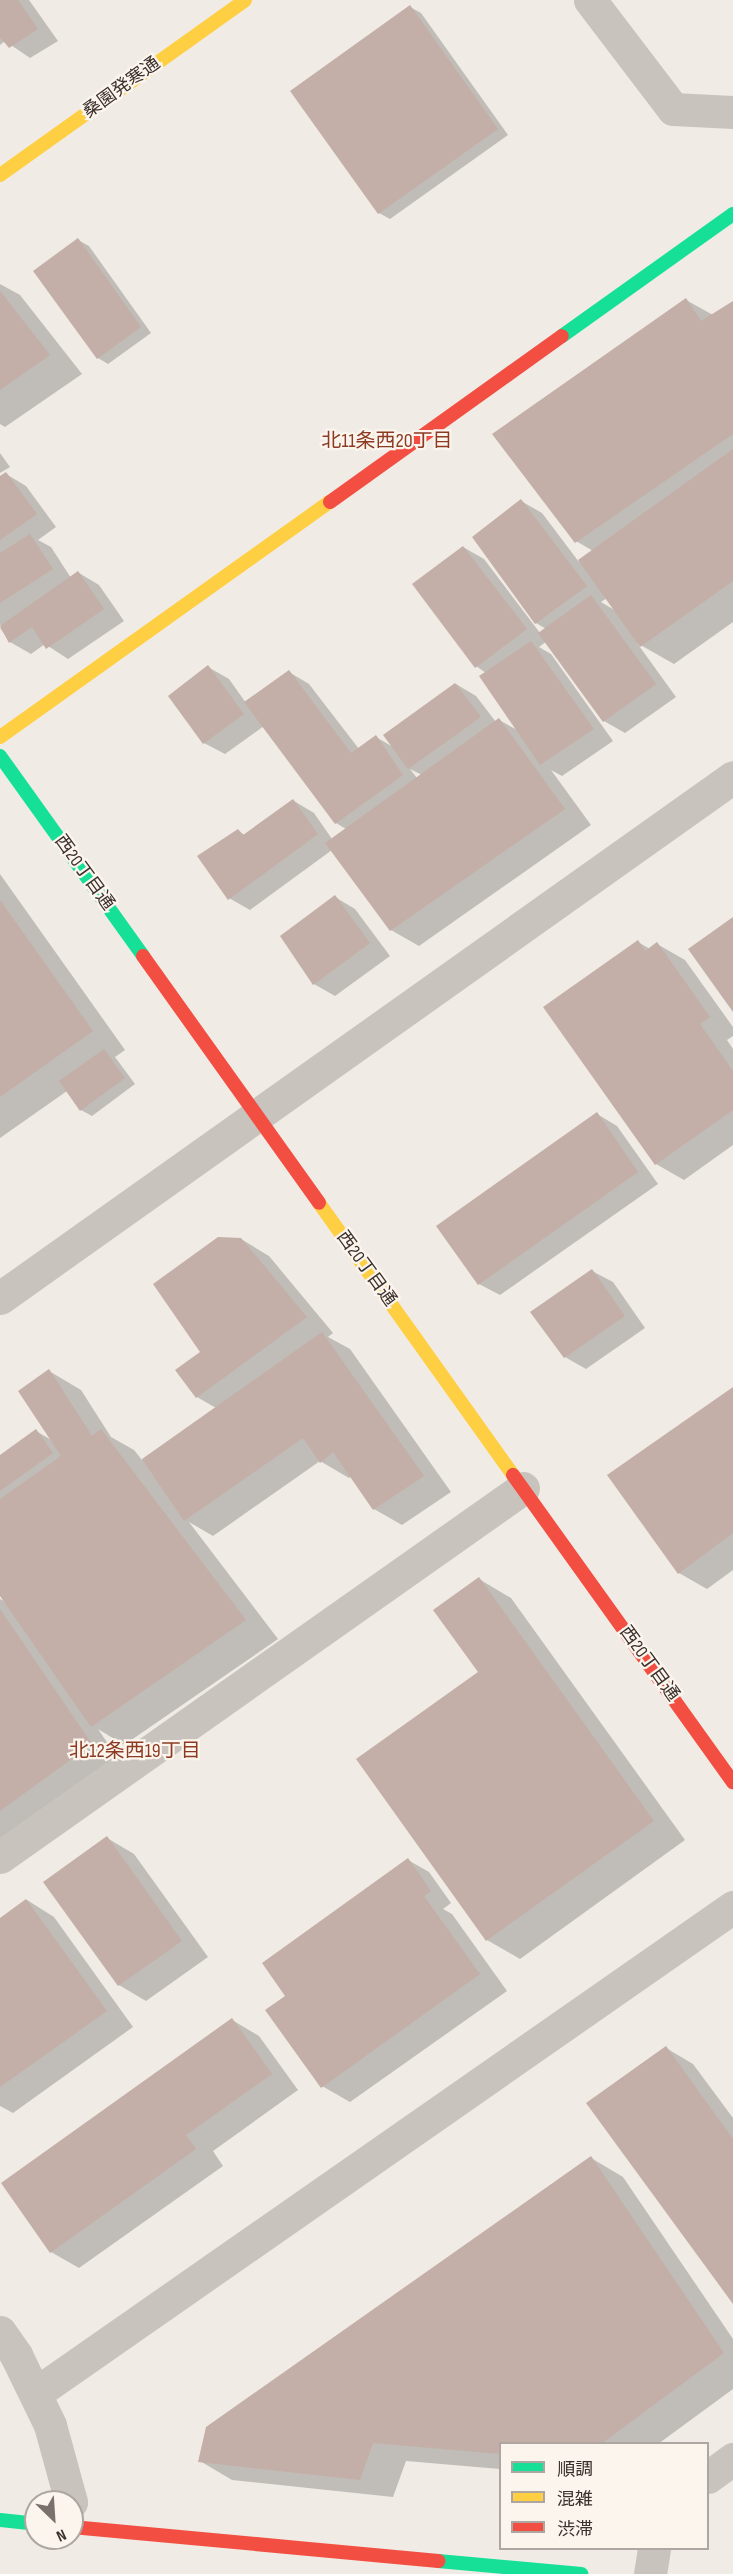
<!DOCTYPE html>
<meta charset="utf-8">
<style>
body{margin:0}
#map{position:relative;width:733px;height:2574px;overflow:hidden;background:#f0ebe5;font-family:"Sofia Sans Condensed","Noto Sans JP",sans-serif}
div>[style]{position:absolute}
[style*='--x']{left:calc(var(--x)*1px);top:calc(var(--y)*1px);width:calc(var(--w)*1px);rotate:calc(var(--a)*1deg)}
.shadow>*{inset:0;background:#0003}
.building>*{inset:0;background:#c3afa7}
.street>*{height:33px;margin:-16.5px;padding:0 16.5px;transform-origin:16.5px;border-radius:16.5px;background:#c9c3be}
.fast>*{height:14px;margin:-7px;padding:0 7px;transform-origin:7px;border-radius:7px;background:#16e098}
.slow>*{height:14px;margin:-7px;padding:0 7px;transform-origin:7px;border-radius:7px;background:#ffcf43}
.jam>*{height:14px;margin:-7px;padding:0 7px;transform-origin:7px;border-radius:7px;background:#f24e42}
span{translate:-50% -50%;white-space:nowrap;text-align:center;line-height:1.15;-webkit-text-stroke:4.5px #fbf5ee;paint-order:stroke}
.street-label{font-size:18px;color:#3b302b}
.neighbourhood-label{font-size:20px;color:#8c3b22}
.legend{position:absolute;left:499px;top:2442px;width:210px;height:108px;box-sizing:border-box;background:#fbf5ee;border:2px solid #aea6a0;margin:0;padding:8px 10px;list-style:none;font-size:18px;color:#3b302b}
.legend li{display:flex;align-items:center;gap:12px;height:30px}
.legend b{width:30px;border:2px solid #aea6a0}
.north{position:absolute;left:24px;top:2490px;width:60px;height:60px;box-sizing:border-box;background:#fbf5ee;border:2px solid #aea6a0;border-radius:50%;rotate:155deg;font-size:16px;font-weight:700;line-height:24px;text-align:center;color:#3b302b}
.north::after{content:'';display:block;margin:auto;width:21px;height:27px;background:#7a716c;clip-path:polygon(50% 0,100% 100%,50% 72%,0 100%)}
</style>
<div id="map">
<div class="shadow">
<i style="clip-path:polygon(0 0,29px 0,58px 41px,30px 58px,5px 41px,0 45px)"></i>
<i style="clip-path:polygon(410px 7px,421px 13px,508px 135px,390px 219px,379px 213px,292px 91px)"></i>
<i style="clip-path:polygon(78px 240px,89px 246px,151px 333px,108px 364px,98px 358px)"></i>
<i style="clip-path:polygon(0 284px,20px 295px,82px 374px,5px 427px,0 424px)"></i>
<i style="clip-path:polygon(evenodd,686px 300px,713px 315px,733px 303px,733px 622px,674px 664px,637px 643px,676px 697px,625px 733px,604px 721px,547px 641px,539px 647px,551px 654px,613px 741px,562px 776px,551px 770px,591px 825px,419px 946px,391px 930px,332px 850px,250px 910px,229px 898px,238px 831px,245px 835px,294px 801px,314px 813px,332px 839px,346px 829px,336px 823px,264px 726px,225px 754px,204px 743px,208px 667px,229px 679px,246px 703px,289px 672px,309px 684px,359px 749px,376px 737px,393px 747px,456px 684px,476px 696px,496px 722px,499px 720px,519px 731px,486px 673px,476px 666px,463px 547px,484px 559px,540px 633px,546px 629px,536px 623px,521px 501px,542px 513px,579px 562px,593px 551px,576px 541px,686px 300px,607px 598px,616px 611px,601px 602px,607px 598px,686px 300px,410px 769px,422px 775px,417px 778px,410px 769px)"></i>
<i style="clip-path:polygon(0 453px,10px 467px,0 473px)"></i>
<i style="clip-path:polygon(6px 474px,26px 486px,56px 527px,38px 540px,51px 547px,71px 578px,79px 573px,99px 585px,124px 621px,68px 659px,45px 644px,31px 654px,10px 642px,0 628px,3px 626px,0 625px,0 478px)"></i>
<i style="clip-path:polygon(0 874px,125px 1050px,115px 1057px,135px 1084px,92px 1116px,81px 1110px,67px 1091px,0 1138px)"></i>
<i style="clip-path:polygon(335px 897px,355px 909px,390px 956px,335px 996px,314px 984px)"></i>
<i style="clip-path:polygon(638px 942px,650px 949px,657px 944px,685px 960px,733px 1027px,733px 1036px,727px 1040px,733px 1049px,733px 1145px,684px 1180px,656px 1164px)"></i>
<i style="clip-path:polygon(597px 1114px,617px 1126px,658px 1184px,500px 1295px,479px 1284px)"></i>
<i style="clip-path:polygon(241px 1239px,269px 1256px,333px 1333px,328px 1337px,350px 1349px,451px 1492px,402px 1525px,374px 1509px,352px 1476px,349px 1478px,320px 1461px,213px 1536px,189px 1522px,278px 1639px,124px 1745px,98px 1729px,119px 1760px,0 1843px,0 1599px,6px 1602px,0 1594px,0 1457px,36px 1431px,53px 1441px,49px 1371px,81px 1390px,111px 1437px,134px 1450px,142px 1460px,216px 1408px,197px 1397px,203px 1353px)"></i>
<i style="clip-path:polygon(592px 1271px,613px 1282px,645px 1328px,586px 1369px,565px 1357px)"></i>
<i style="clip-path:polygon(733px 1389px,733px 1570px,707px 1589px,679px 1573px)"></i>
<i style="clip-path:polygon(479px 1579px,511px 1598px,685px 1840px,520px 1959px,487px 1940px)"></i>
<i style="clip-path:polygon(107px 1838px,134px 1854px,208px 1957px,146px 2001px,119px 1985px)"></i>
<i style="clip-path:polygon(408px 1860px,429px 1872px,451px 1903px,443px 1909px,452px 1914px,507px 1991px,350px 2102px,322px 2086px,288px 1995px)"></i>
<i style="clip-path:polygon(27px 1900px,54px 1917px,133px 2027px,13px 2113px,0 2106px,0 1919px)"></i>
<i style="clip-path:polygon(232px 2020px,259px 2036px,298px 2090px,213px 2151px,223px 2166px,79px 2268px,51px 2252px)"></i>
<i style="clip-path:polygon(666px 2048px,693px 2064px,733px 2118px,733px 2302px)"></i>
<i style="clip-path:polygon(591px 2158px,623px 2177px,733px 2339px,733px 2389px,658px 2444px,500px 2444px,500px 2469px,406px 2461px,393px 2497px,232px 2480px,200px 2461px)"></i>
</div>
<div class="building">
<i style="clip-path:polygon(0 0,18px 0,38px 29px,9px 48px,0 37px)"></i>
<i style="clip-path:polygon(410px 5px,498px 129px,378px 214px,290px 91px)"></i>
<i style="clip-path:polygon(78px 238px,141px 327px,97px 359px,33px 271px)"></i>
<i style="clip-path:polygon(0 291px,50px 355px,0 390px)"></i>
<i style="clip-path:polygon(686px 298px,701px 321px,733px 301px,733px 434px,575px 543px,492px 434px)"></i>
<i style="clip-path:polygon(733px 449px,733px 581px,640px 647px,578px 560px)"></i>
<i style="clip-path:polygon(6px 472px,37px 514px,0 540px,0 476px)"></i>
<i style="clip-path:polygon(521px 499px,587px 586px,535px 624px,472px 537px)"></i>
<i style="clip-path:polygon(30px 534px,53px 569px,0 603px,0 553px)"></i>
<i style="clip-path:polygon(463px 546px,527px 629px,475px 668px,412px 584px)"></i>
<i style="clip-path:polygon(78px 571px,104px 609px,46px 649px,32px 627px,9px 643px,0 626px)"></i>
<i style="clip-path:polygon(591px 595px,656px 684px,603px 722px,538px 633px)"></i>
<i style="clip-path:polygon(531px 641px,594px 729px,540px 765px,479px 676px)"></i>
<i style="clip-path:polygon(208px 665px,244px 714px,203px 744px,168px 696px)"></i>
<i style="clip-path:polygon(289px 670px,351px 753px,376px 735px,403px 775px,335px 824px,244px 702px)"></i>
<i style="clip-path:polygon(455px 683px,481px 717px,408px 769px,383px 735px)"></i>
<i style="clip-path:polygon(499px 718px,565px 809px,390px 931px,325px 843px)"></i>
<i style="clip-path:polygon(293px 799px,318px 834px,228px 900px,197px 856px,238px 829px,243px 835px)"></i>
<i style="clip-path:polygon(335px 895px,370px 943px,313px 985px,280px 936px)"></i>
<i style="clip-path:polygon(0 900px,93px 1031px,0 1097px)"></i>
<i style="clip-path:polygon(733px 917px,733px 1012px,688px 949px)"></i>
<i style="clip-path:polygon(638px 940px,645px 951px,657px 942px,710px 1017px,700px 1024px,733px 1071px,733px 1110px,655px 1165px,543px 1007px)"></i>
<i style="clip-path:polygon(104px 1049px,125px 1078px,80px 1111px,59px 1081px)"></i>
<i style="clip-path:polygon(597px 1112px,638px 1172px,478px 1285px,436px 1226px)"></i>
<i style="clip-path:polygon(218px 1237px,241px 1238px,307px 1317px,196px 1398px,175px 1370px,200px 1352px,153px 1284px)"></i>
<i style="clip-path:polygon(592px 1269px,625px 1316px,564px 1358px,530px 1312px)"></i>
<i style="clip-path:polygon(322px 1332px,424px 1476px,373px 1510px,333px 1452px,320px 1463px,303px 1438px,184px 1521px,142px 1459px)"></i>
<i style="clip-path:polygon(49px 1369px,92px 1436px,101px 1429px,246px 1620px,91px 1727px,0 1596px,0 1499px,61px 1456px,18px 1391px)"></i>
<i style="clip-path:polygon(733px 1387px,733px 1533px,678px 1574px,607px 1475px)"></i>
<i style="clip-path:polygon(36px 1429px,53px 1453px,0 1491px,0 1455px)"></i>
<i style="clip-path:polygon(479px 1577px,654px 1821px,486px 1941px,356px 1759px,478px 1672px,433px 1610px)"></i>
<i style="clip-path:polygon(0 1609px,92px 1744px,0 1811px)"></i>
<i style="clip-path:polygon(107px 1836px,182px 1941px,118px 1986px,43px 1882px)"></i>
<i style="clip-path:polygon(408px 1858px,431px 1891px,424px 1896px,480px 1974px,321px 2088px,265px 2010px,285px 1996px,262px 1963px)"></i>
<i style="clip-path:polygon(26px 1899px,107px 2011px,0 2087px,0 1918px)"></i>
<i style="clip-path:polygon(232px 2018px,272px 2074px,186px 2135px,196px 2149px,50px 2253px,1px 2183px)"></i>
<i style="clip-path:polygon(666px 2046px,733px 2139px,733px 2304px,586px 2103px)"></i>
<i style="clip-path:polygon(591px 2156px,724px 2353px,601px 2444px,500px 2444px,500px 2454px,373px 2443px,360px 2480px,198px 2462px,206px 2427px)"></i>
</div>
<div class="street">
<i style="--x:590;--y:0;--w:137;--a:52.7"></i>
<i style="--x:673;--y:109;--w:60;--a:2.9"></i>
<i style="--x:0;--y:1298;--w:899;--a:-35.4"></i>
<i style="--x:0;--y:1857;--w:640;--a:-35.2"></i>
<i style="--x:0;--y:2332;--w:28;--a:55"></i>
<i style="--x:16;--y:2355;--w:78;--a:64.1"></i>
<i style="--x:50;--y:2425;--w:80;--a:74.7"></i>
<i style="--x:36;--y:2393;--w:850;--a:-34.89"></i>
<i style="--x:708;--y:2477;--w:31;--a:-36"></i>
<i style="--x:650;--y:2574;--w:26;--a:-81"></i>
</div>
<div class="fast">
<i style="--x:562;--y:336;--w:210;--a:-35.5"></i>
<i style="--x:0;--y:756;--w:246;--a:54.4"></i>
<i style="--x:0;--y:2520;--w:36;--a:6"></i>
<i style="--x:438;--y:2561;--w:144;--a:5.2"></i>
</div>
<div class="slow">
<i style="--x:0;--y:175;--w:301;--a:-35.5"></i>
<i style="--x:0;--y:737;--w:405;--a:-35.5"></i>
<i style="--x:319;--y:1203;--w:334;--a:54.5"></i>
</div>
<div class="jam">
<i style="--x:330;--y:502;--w:285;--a:-35.6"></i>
<i style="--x:143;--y:956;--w:303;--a:54.5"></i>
<i style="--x:513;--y:1475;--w:378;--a:54.4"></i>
<i style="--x:72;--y:2527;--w:368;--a:5.3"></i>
</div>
<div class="street-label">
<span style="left:122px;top:88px;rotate:-36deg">桑園発寒通</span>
<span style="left:84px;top:873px;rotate:54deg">西20丁目通</span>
<span style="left:366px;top:1269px;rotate:54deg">西20丁目通</span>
<span style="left:649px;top:1664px;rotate:54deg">西20丁目通</span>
</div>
<div class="neighbourhood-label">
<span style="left:387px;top:441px">北11条西20丁目</span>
<span style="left:135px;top:1751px">北12条西19丁目</span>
</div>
<ul class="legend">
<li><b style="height:8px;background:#16e098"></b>順調</li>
<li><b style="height:8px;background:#ffcf43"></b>混雑</li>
<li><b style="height:8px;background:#f24e42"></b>渋滞</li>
</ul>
<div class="north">N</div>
</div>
